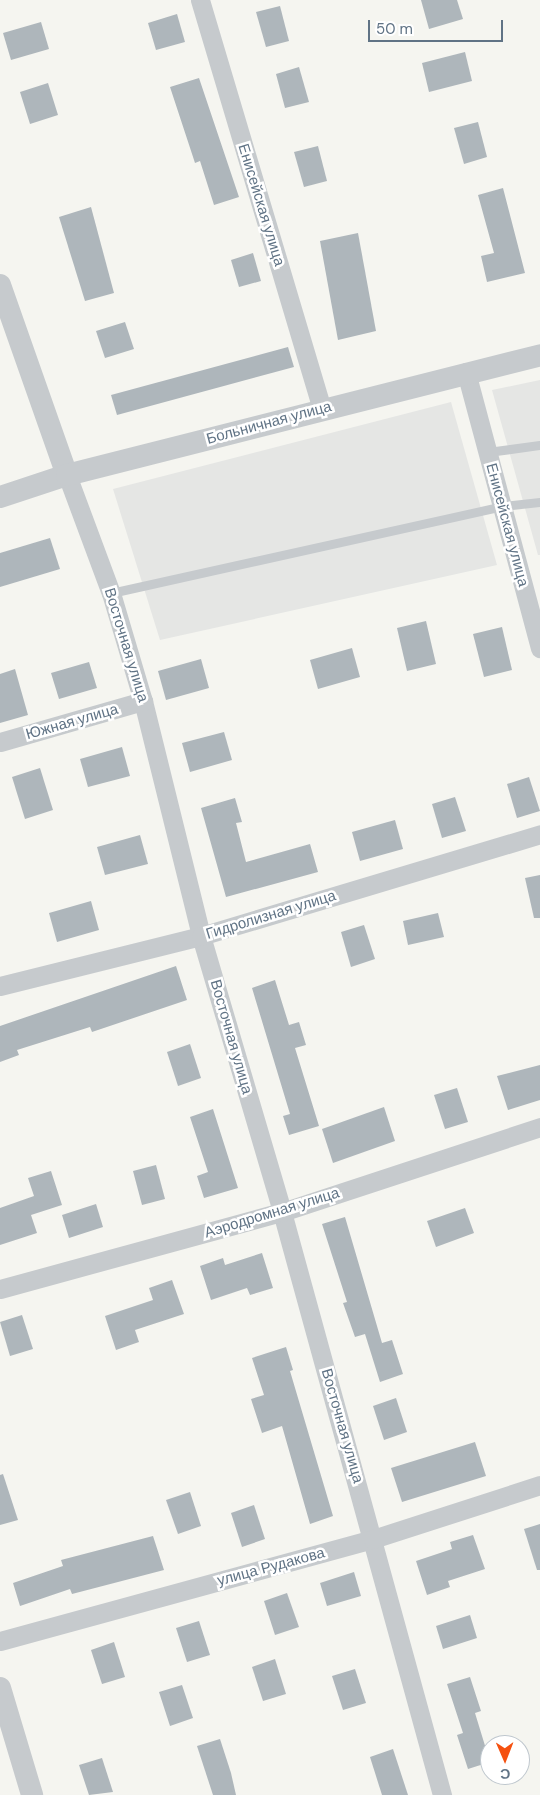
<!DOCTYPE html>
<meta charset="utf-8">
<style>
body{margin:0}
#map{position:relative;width:540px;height:1795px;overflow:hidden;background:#f5f5f0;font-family:"DM Sans",sans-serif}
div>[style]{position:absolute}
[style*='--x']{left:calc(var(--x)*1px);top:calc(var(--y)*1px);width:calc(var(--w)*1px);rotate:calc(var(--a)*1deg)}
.built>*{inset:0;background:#e5e6e4}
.building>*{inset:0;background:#aeb6bb}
.service>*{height:9px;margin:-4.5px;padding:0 4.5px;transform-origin:4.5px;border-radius:4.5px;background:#c6cacd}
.minor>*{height:19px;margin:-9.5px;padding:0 9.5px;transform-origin:9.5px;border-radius:9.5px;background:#c6cacd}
.tertiary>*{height:22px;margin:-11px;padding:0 11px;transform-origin:11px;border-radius:11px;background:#c6cacd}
span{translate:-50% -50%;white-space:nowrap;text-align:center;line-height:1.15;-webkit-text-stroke:5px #fff;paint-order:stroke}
.street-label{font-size:15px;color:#607385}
.north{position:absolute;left:480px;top:1735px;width:50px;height:50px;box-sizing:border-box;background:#fff;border:1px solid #bfc7ce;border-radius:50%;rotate:179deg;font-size:14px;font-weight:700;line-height:20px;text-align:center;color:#607385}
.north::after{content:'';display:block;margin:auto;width:18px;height:22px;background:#f55110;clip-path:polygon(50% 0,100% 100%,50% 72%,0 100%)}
.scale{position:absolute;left:368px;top:20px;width:135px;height:22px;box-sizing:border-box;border:2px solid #607385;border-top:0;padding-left:6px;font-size:15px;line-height:18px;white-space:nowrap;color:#607385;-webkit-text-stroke:4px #fff;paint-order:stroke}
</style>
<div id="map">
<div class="built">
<i style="clip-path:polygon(540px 380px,540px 555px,538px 555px,492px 390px)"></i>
<i style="clip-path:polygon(451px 402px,497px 565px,160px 640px,113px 489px)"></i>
</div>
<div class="building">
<i style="clip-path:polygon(421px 0,457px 0,463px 19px,429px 29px)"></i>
<i style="clip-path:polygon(280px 6px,289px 41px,266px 47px,256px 12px)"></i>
<i style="clip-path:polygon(177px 14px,185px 42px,156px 50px,148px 23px)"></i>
<i style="clip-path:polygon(41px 22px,49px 49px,11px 60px,3px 33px)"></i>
<i style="clip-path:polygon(465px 52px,472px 81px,429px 92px,422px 63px)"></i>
<i style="clip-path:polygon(299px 67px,309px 102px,285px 108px,276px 74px)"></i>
<i style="clip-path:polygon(199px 78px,239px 197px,214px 205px,200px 161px,195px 163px,170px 87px)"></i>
<i style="clip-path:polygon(48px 83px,58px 115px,30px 124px,20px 92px)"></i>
<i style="clip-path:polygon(478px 122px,487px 157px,464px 164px,454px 128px)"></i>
<i style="clip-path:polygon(318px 146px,327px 181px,304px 187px,294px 152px)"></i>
<i style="clip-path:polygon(503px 188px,525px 273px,487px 282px,481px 256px,494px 253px,478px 195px)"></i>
<i style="clip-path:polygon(91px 207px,114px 293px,85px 301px,59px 217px)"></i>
<i style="clip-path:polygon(358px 233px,376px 331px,338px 340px,320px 241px)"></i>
<i style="clip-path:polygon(253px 253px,261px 281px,239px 287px,231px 260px)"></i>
<i style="clip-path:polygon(125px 322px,134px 349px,105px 358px,96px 331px)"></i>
<i style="clip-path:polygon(288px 347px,294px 367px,117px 415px,111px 395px)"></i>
<i style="clip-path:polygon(50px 538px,60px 569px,0 587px,0 553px)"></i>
<i style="clip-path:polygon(426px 621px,436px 664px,407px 671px,397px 628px)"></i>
<i style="clip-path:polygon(502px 627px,512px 670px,484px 677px,473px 634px)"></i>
<i style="clip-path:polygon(352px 648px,360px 677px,318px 689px,310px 660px)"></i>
<i style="clip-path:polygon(201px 659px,209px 688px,166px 700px,158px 671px)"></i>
<i style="clip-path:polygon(89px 662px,97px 688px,59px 699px,51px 673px)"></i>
<i style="clip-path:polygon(15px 669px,28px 715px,0 723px,0 674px)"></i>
<i style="clip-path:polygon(224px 732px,232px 760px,190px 772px,182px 743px)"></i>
<i style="clip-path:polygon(122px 747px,130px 776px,88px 787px,80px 759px)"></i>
<i style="clip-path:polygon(40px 768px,53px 810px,25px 819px,12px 777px)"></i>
<i style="clip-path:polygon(529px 777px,540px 811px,517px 818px,507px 784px)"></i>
<i style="clip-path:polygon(455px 797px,466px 831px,442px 838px,432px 804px)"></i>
<i style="clip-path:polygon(235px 798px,242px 822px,236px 823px,246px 862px,310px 844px,318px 872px,226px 897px,201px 808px)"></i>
<i style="clip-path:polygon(395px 820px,403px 849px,360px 861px,352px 832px)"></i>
<i style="clip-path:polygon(140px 835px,148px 864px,105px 875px,97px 847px)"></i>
<i style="clip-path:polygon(540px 875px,540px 918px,534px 918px,525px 878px)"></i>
<i style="clip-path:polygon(91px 901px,99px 930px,57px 942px,49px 913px)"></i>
<i style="clip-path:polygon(438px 913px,444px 937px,408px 945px,403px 921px)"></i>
<i style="clip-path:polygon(364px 925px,375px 959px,351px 967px,341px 932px)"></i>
<i style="clip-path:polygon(176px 966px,187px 1000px,92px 1032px,90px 1027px,17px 1050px,19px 1055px,0 1062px,0 1026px)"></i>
<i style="clip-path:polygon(275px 980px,289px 1025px,299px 1022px,306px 1045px,295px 1048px,319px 1126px,289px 1135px,283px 1116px,290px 1114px,252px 988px)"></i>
<i style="clip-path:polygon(190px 1044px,201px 1078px,178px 1086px,167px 1052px)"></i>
<i style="clip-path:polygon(540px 1065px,540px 1100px,508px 1110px,497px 1076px)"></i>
<i style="clip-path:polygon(457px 1088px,468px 1122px,445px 1129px,434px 1095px)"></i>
<i style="clip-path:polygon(384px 1107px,395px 1141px,333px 1163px,322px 1129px)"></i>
<i style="clip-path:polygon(213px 1109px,238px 1188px,204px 1198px,197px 1176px,208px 1172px,190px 1117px)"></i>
<i style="clip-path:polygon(156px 1165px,165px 1199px,142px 1205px,133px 1171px)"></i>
<i style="clip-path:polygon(51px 1171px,62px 1205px,31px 1215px,37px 1233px,0 1245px,0 1208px,34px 1196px,28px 1178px)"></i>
<i style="clip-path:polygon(96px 1204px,103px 1227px,69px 1238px,62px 1215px)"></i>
<i style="clip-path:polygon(465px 1208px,474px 1233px,436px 1247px,427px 1221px)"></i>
<i style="clip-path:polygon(345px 1217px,382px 1343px,392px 1340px,403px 1374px,380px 1382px,365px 1334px,355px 1337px,343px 1303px,347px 1302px,322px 1224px)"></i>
<i style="clip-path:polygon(262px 1253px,273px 1288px,250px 1295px,247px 1288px,211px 1300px,200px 1266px,223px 1258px,225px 1265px)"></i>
<i style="clip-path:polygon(172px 1280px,184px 1314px,135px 1330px,139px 1342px,116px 1350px,105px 1316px,153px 1300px,149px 1288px)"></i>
<i style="clip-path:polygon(22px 1315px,33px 1349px,10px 1356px,0 1322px)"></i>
<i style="clip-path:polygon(286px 1347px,293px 1370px,290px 1371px,333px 1516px,310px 1524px,282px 1426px,262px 1433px,251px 1399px,264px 1395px,252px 1358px)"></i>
<i style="clip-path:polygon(396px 1398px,407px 1432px,384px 1440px,373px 1406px)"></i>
<i style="clip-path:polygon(475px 1442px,486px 1476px,402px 1502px,391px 1468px)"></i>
<i style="clip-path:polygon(3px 1474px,18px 1520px,0 1525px,0 1475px)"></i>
<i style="clip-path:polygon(190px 1492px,201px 1526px,178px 1534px,166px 1500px)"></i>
<i style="clip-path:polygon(254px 1505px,265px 1539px,242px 1547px,231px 1513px)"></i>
<i style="clip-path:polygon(540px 1524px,540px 1570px,537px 1570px,524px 1529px)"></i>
<i style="clip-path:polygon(473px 1535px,485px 1569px,448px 1581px,450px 1587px,427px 1595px,416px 1561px,452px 1549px,450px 1542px)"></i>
<i style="clip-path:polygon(153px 1536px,164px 1570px,72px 1594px,70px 1589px,20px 1606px,13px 1583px,63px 1566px,61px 1560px)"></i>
<i style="clip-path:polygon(354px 1572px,361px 1596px,327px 1606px,320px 1583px)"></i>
<i style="clip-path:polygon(287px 1593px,299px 1627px,275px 1635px,264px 1601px)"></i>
<i style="clip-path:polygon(470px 1615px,477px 1638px,443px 1649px,436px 1626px)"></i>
<i style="clip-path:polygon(199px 1621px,210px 1655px,187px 1662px,176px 1628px)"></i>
<i style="clip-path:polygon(114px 1642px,125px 1677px,102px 1684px,91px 1650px)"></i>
<i style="clip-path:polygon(275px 1659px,286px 1694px,263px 1701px,252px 1667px)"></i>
<i style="clip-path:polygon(355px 1669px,366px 1703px,343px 1710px,332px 1676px)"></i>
<i style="clip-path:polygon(470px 1677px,481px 1711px,475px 1713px,490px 1762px,468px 1769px,457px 1735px,463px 1733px,447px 1684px)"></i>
<i style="clip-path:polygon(182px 1685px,193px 1718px,170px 1726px,159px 1692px)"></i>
<i style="clip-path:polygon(220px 1739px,231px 1773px,236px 1795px,213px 1795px,197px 1746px)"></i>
<i style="clip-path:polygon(393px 1749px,408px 1795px,382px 1795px,370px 1757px)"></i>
<i style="clip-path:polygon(102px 1758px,113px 1792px,89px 1795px,79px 1765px)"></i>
</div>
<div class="service">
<i style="--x:488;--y:452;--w:52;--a:-7.7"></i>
<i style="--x:111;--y:593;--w:401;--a:-12.5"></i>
<i style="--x:502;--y:506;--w:38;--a:-6"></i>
</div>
<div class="minor">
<i style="--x:200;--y:0;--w:427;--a:73.4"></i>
<i style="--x:466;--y:372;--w:286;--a:75"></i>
<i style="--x:67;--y:475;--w:126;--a:69.6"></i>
<i style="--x:111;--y:593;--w:113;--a:73.5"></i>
<i style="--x:143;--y:701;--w:242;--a:76.1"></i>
<i style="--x:201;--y:936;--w:288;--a:73.6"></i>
<i style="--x:282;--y:1212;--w:605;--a:74.65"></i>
<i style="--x:0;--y:742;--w:149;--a:-16"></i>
<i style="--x:0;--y:986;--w:207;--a:-14"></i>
<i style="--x:201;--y:936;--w:354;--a:-16.7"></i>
<i style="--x:0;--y:1289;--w:292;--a:-15.3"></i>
<i style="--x:282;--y:1212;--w:272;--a:-18.2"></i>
<i style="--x:0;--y:1641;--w:387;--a:-15.3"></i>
<i style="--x:373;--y:1539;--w:176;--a:-17.9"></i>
</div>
<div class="tertiary">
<i style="--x:0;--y:285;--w:201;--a:70.6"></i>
<i style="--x:0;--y:497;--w:71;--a:-18.2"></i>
<i style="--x:67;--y:475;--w:488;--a:-14.2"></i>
<i style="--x:0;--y:1688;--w:112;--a:73.3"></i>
</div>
<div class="street-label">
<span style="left:261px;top:205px;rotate:73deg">Енисейская улица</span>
<span style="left:269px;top:423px;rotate:-15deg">Больничная улица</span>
<span style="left:507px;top:525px;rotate:75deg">Енисейская улица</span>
<span style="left:126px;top:645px;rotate:73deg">Восточная улица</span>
<span style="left:72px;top:722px;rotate:-16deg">Южная улица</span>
<span style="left:271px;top:915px;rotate:-17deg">Гидролизная улица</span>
<span style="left:231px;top:1037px;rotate:74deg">Восточная улица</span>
<span style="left:272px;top:1213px;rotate:-17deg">Аэродромная улица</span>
<span style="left:342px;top:1426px;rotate:74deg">Восточная улица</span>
<span style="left:271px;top:1567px;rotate:-15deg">улица Рудакова</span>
</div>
<div class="north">С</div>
<div class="scale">50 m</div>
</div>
